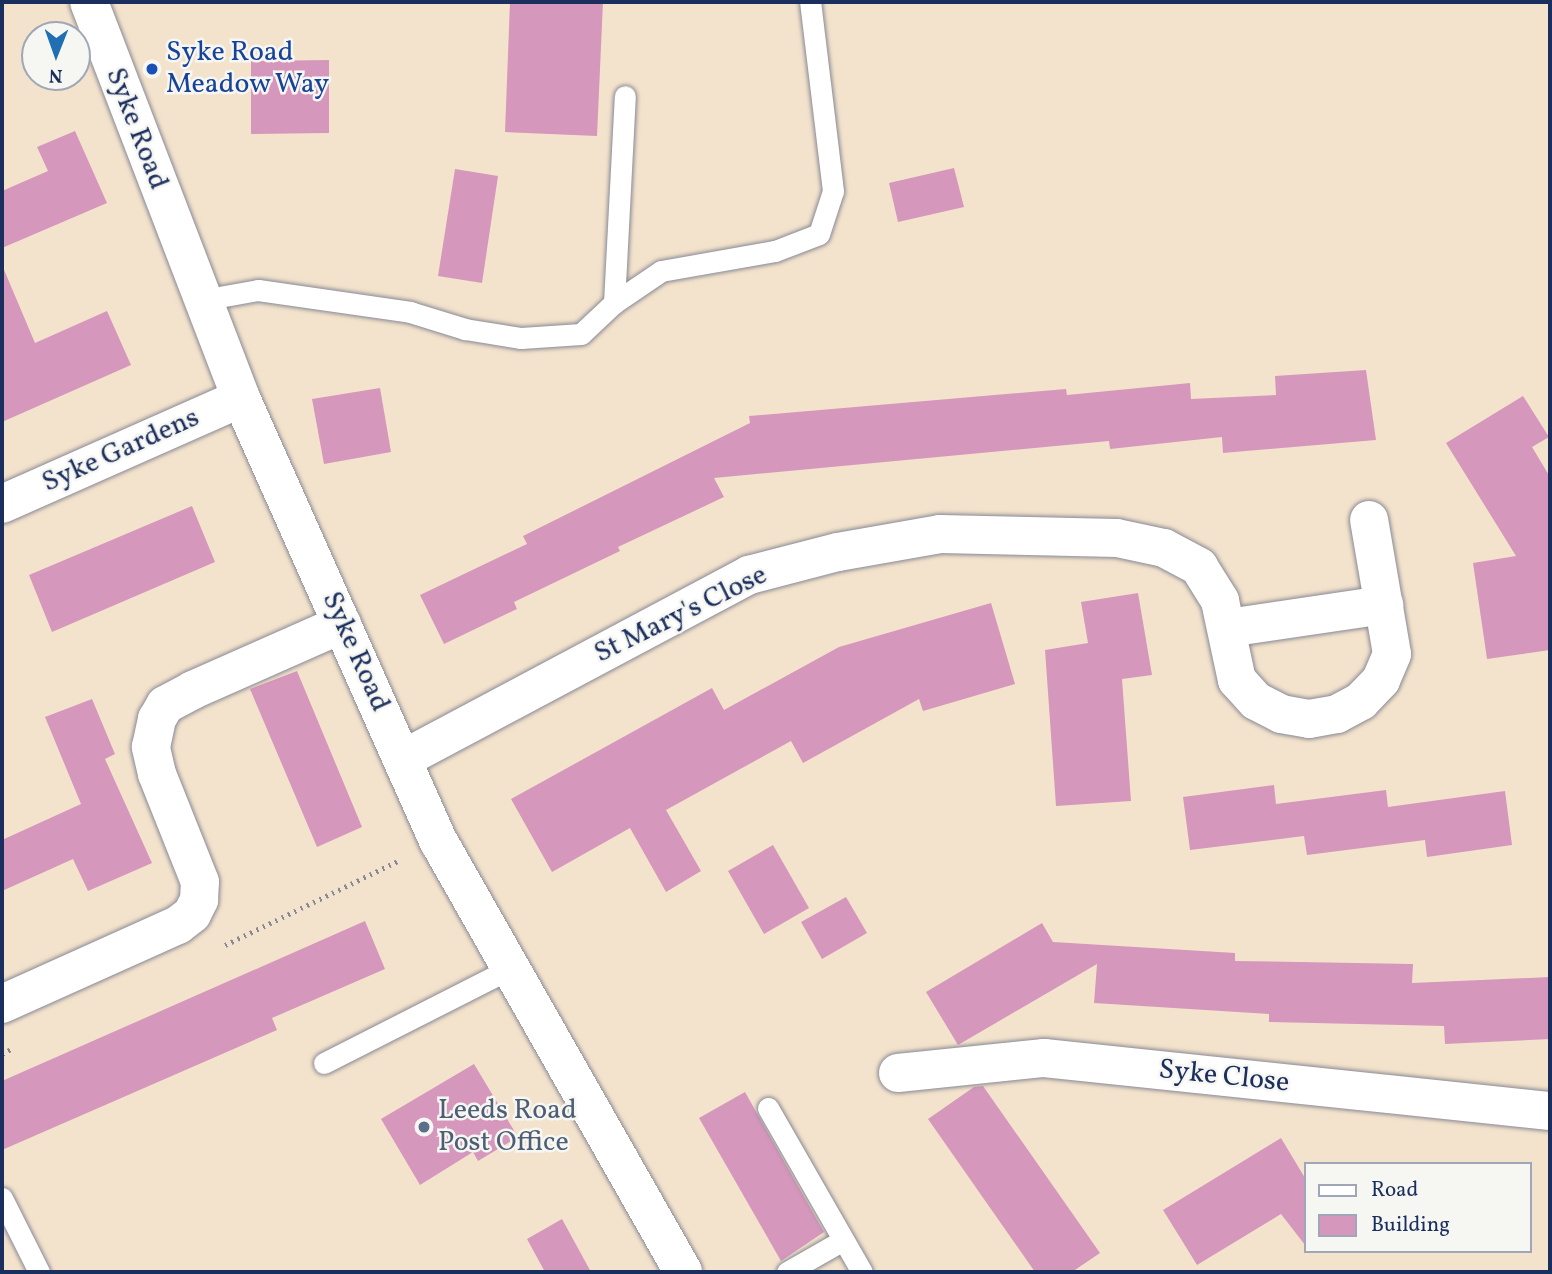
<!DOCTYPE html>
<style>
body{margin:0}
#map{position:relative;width:1552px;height:1274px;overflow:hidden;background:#f4e3cc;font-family:Vollkorn,serif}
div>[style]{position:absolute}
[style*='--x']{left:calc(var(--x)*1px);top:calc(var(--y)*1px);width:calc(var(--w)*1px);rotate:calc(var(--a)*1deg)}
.building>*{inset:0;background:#d697bc}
.path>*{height:4.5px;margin-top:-2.25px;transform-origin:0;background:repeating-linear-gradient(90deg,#888995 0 2px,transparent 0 7px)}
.roads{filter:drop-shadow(0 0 2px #888995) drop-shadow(0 0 2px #888995)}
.service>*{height:21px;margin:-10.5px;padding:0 10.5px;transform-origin:10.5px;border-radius:10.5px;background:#fff}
.minor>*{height:38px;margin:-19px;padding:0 19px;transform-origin:19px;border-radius:19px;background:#fff}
.tertiary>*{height:38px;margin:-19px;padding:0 19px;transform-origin:19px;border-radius:19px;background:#fff}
.dots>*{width:19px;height:19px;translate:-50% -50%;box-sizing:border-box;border:4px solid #f6f6f2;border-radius:50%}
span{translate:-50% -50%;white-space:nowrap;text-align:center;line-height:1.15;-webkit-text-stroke:5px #f6f6f2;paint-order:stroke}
.transit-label{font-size:28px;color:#164399}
.left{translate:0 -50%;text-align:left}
.street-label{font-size:28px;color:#1b2f5e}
.service-label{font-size:28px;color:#4e5e75}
.frame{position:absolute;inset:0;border:4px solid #1b2f5e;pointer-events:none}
.legend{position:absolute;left:1304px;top:1162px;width:228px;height:91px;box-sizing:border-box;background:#f6f6f2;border:2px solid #9ea6b7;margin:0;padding:9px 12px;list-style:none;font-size:21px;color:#1b2f5e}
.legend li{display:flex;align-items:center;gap:14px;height:35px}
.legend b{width:35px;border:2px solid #9ea6b7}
.north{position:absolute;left:21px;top:21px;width:70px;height:70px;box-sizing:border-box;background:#f6f6f2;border:2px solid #9ea6b7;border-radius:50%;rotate:181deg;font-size:19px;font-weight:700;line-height:28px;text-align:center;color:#1b2f5e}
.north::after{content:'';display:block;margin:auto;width:24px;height:32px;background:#1f6fb2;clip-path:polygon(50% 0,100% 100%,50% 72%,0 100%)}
</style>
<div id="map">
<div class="building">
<i style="clip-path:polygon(510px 2px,603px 2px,597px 136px,505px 132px)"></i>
<i style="clip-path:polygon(329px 60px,329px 133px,251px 134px,251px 61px)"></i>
<i style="clip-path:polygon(75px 131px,107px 203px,2px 248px,2px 191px,48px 171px,37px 147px)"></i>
<i style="clip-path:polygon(954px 168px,964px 207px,898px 222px,889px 183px)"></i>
<i style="clip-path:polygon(455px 169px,498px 176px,482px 283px,438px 276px)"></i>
<i style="clip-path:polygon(2px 265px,35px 343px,107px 311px,131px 365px,2px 422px)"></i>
<i style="clip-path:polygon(1366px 370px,1376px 440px,1223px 453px,1222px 437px,1110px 449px,1109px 441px,714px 478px,724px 497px,618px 547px,620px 551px,514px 602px,517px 609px,444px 644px,420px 595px,527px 544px,523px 536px,750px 423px,749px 416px,1066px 389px,1067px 395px,1190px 383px,1191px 399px,1276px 395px,1275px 376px)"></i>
<i style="clip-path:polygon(380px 388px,391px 452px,324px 464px,312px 399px)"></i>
<i style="clip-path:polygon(1523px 396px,1549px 437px,1532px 447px,1550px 477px,1550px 650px,1487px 659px,1473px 563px,1516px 556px,1446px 443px)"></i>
<i style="clip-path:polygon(192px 506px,215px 562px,52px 632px,29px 575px)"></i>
<i style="clip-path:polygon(1138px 593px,1152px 675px,1122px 679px,1131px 801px,1056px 806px,1045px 650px,1088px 643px,1081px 602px)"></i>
<i style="clip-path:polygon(991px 603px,1015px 684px,923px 711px,919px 699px,803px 763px,791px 741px,666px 810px,701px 871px,666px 892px,630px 828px,552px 872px,511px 799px,712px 688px,724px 710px,839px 647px)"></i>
<i style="clip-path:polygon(297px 671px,362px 827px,317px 847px,250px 689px)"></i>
<i style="clip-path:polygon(92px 699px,115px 754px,105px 759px,152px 863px,88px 891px,73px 859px,2px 891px,2px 840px,81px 804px,45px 717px)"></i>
<i style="clip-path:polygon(1274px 785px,1276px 804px,1386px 790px,1388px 807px,1505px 791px,1512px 845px,1427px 857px,1425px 840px,1307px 855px,1304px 836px,1190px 850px,1183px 797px)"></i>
<i style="clip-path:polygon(773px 845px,809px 908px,764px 934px,728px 871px)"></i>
<i style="clip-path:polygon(846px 897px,867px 933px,822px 959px,801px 922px)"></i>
<i style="clip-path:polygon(365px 921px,385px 969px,272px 1018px,277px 1030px,2px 1150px,2px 1081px)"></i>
<i style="clip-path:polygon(1042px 923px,1053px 942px,1235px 953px,1235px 961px,1413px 964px,1412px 983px,1550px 977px,1550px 1039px,1445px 1044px,1444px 1026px,1269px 1022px,1269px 1014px,1094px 1003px,1097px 964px,958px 1045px,926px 992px)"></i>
<i style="clip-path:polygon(474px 1064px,518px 1137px,478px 1161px,473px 1152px,420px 1185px,381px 1119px)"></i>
<i style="clip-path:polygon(983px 1086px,1100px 1253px,1072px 1272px,1035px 1272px,928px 1119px,974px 1087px)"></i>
<i style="clip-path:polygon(745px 1092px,824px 1232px,781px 1261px,699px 1118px)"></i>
<i style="clip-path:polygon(1281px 1138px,1305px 1178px,1305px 1245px,1281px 1214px,1197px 1265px,1163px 1210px)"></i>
<i style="clip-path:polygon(562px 1219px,591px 1272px,545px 1272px,527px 1239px)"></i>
</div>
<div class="path">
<i style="--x:225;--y:945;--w:195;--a:-25.9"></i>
<i style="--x:2;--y:1054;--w:13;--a:-29"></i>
</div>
<div class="roads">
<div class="service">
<i style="--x:202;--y:300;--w:57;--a:-10.1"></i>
<i style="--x:258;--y:290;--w:154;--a:8.2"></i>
<i style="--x:410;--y:312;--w:58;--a:17.2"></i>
<i style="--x:465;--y:329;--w:57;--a:9.1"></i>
<i style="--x:521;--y:338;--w:60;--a:-3.8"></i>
<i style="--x:581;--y:334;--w:45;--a:-43.2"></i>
<i style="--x:614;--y:303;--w:57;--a:-34.2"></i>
<i style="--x:661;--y:271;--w:116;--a:-10"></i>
<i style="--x:775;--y:251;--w:47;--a:-21.1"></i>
<i style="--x:819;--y:234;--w:45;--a:-72"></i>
<i style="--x:833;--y:191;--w:190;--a:-96.9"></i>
<i style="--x:614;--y:303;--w:207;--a:-87"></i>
<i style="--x:324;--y:1063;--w:210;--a:-26.9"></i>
<i style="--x:768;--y:1108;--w:189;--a:60.2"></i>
<i style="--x:2;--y:1198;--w:83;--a:63.4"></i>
<i style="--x:787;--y:1272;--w:64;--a:-29.7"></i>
</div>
<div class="minor">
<i style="--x:2;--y:504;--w:261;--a:-23.9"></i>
<i style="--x:1228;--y:628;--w:158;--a:-8.4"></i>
<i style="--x:403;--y:759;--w:392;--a:-28"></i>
<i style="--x:749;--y:575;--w:92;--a:-14.5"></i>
<i style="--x:838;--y:552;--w:104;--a:-10"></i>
<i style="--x:940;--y:534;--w:177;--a:1.3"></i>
<i style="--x:1117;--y:538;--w:48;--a:12"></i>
<i style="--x:1164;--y:548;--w:40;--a:28"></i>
<i style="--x:1199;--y:567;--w:40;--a:58"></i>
<i style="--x:1220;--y:601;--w:81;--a:77.9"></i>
<i style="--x:1237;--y:680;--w:28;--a:48"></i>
<i style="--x:1256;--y:701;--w:28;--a:27"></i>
<i style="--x:1281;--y:714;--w:28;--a:10"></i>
<i style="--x:1309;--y:719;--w:28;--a:-10"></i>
<i style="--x:1337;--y:714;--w:27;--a:-28"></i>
<i style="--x:1361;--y:701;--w:29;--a:-46"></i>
<i style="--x:1381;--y:680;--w:28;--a:-67"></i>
<i style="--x:1392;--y:654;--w:136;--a:-99.7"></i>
<i style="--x:2;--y:1004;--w:193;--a:-24.2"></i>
<i style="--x:178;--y:925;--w:18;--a:-38"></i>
<i style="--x:192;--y:914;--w:16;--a:-63"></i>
<i style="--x:199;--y:900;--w:18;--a:-87"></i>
<i style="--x:200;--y:882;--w:116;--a:-111.7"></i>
<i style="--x:157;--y:774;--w:28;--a:-103"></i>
<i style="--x:151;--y:747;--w:29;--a:-78"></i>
<i style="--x:157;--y:719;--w:16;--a:-60"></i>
<i style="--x:165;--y:705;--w:32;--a:-28"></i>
<i style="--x:193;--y:690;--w:163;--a:-23.9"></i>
<i style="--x:898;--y:1073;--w:147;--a:-5.9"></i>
<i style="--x:1044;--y:1058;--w:509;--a:5.98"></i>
</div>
<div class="tertiary">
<i style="--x:89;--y:2;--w:424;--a:69"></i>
<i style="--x:241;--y:398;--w:486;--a:66"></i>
<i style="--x:439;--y:842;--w:494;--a:60.4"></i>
</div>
</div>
<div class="dots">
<i style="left:152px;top:69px;background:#1a4fb4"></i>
<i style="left:424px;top:1127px;background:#5c6f8a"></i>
</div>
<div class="transit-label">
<span class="left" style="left:166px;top:69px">Syke Road<br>Meadow Way</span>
</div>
<div class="street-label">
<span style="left:136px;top:129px;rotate:69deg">Syke Road</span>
<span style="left:121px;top:451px;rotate:-24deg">Syke Gardens</span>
<span style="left:681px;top:615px;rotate:-26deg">St Mary's Close</span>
<span style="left:355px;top:652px;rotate:66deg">Syke Road</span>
<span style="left:1224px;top:1077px;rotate:6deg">Syke Close</span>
</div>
<div class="service-label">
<span class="left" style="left:438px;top:1127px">Leeds Road<br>Post Office</span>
</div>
<div class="frame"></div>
<ul class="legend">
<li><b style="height:9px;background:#fff"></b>Road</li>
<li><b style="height:19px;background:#d697bc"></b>Building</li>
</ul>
<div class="north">N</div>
</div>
